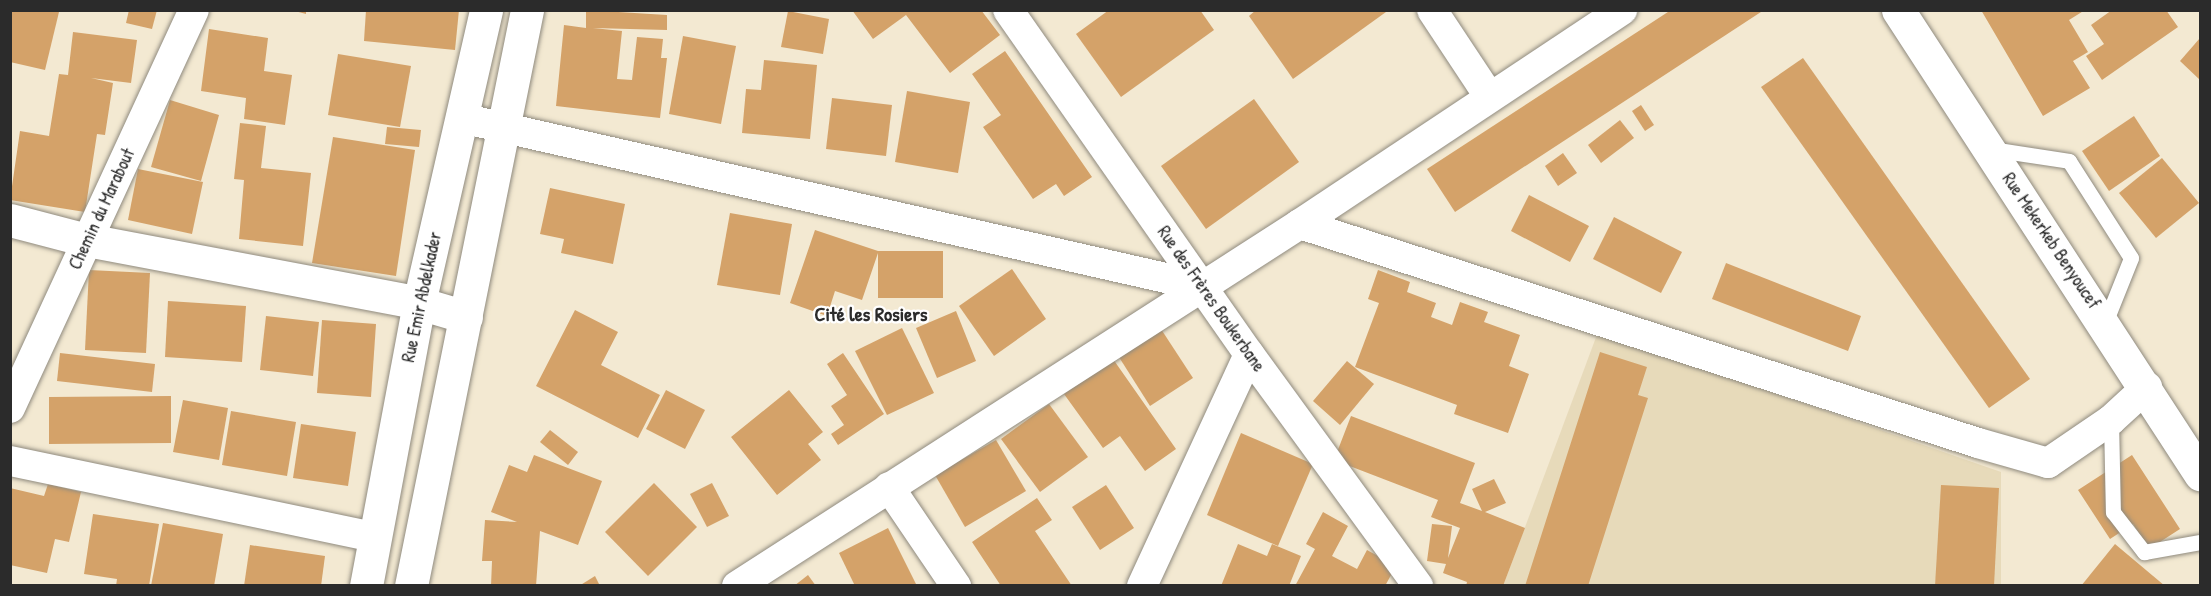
<!DOCTYPE html>
<meta charset="utf-8">
<style>
body{margin:0}
#map{position:relative;width:2211px;height:596px;overflow:hidden;background:#f3e9d2;font-family:"Patrick Hand",sans-serif}
div>[style]{position:absolute}
[style*='--x']{left:calc(var(--x)*1px);top:calc(var(--y)*1px);width:calc(var(--w)*1px);rotate:calc(var(--a)*1deg)}
.built>*{inset:0;background:#e7daba}
.building>*{inset:0;background:#d4a269}
.roads{filter:drop-shadow(0 0 2px #8f8a7e) drop-shadow(0 0 2px #8f8a7e)}
.service>*{height:15px;margin:-7.5px;padding:0 7.5px;transform-origin:7.5px;border-radius:7.5px;background:#fff}
.minor>*{height:30px;margin:-15px;padding:0 15px;transform-origin:15px;border-radius:15px;background:#fff}
.tertiary>*{height:33px;margin:-16.5px;padding:0 16.5px;transform-origin:16.5px;border-radius:16.5px;background:#fff}
.primary>*{height:33px;margin:-16.5px;padding:0 16.5px;transform-origin:16.5px;border-radius:16.5px;background:#fff}
span{translate:-50% -50%;white-space:nowrap;text-align:center;line-height:1.15;-webkit-text-stroke:4.5px #fff;paint-order:stroke}
.street-label{font-size:18px;color:#2b2b2b}
.neighbourhood-label{font-size:20px;color:#2b2b2b;font-weight:700}
.frame{position:absolute;inset:0;border:12px solid #2b2b2b;pointer-events:none}
</style>
<div id="map">
<div class="built">
<i style="clip-path:polygon(1598px 332px,2001px 472px,2001px 585px,1503px 586px)"></i>
</div>
<div class="building">
<i style="clip-path:polygon(10px 10px,59px 12px,45px 70px,10px 62px)"></i>
<i style="clip-path:polygon(129px 10px,157px 10px,152px 29px,126px 23px)"></i>
<i style="clip-path:polygon(291px 10px,306px 10px,306px 14px)"></i>
<i style="clip-path:polygon(366px 10px,459px 10px,455px 50px,364px 41px)"></i>
<i style="clip-path:polygon(586px 10px,667px 15px,667px 30px,593px 28px,622px 31px,617px 79px,632px 80px,637px 37px,663px 39px,661px 58px,667px 58px,660px 118px,556px 106px,564px 25px,586px 28px)"></i>
<i style="clip-path:polygon(852px 10px,981px 10px,1000px 35px,950px 73px,906px 15px,873px 39px)"></i>
<i style="clip-path:polygon(1109px 10px,1200px 10px,1214px 30px,1121px 97px,1076px 34px)"></i>
<i style="clip-path:polygon(1256px 10px,1385px 10px,1386px 12px,1293px 79px,1249px 16px)"></i>
<i style="clip-path:polygon(1671px 10px,1764px 10px,1455px 212px,1427px 169px)"></i>
<i style="clip-path:polygon(1981px 10px,2085px 10px,2069px 20px,2088px 52px,2073px 61px,2090px 88px,2043px 116px)"></i>
<i style="clip-path:polygon(2112px 10px,2166px 10px,2178px 27px,2102px 80px,2086px 56px,2104px 44px,2091px 25px)"></i>
<i style="clip-path:polygon(788px 11px,829px 19px,823px 54px,781px 47px)"></i>
<i style="clip-path:polygon(209px 29px,268px 38px,264px 71px,292px 75px,285px 125px,244px 119px,246px 98px,201px 91px)"></i>
<i style="clip-path:polygon(73px 32px,137px 40px,131px 83px,91px 78px,113px 83px,105px 135px,97px 134px,85px 212px,10px 200px,20px 131px,49px 136px,59px 74px,68px 75px)"></i>
<i style="clip-path:polygon(683px 36px,736px 46px,721px 124px,669px 114px)"></i>
<i style="clip-path:polygon(2200px 38px,2200px 80px,2180px 61px)"></i>
<i style="clip-path:polygon(1005px 51px,1092px 177px,1064px 196px,1056px 184px,1033px 199px,983px 127px,1001px 115px,972px 74px)"></i>
<i style="clip-path:polygon(338px 54px,411px 66px,400px 127px,328px 115px)"></i>
<i style="clip-path:polygon(1803px 58px,2030px 379px,1989px 408px,1761px 87px)"></i>
<i style="clip-path:polygon(764px 60px,817px 65px,810px 139px,742px 133px,746px 89px,761px 90px)"></i>
<i style="clip-path:polygon(907px 91px,970px 102px,958px 173px,895px 162px)"></i>
<i style="clip-path:polygon(832px 98px,892px 105px,886px 156px,826px 149px)"></i>
<i style="clip-path:polygon(1254px 99px,1299px 162px,1206px 229px,1161px 166px)"></i>
<i style="clip-path:polygon(170px 100px,219px 115px,201px 181px,151px 167px)"></i>
<i style="clip-path:polygon(1641px 105px,1654px 125px,1645px 131px,1632px 111px)"></i>
<i style="clip-path:polygon(2134px 116px,2160px 156px,2109px 191px,2082px 151px)"></i>
<i style="clip-path:polygon(1620px 120px,1634px 138px,1601px 163px,1588px 145px)"></i>
<i style="clip-path:polygon(240px 123px,266px 126px,261px 168px,311px 173px,303px 246px,239px 239px,244px 180px,234px 179px)"></i>
<i style="clip-path:polygon(387px 127px,421px 130px,419px 147px,385px 144px)"></i>
<i style="clip-path:polygon(333px 137px,415px 150px,396px 276px,312px 263px)"></i>
<i style="clip-path:polygon(1563px 153px,1577px 173px,1558px 186px,1545px 166px)"></i>
<i style="clip-path:polygon(2162px 158px,2199px 203px,2156px 238px,2119px 193px)"></i>
<i style="clip-path:polygon(138px 169px,203px 182px,192px 234px,128px 220px)"></i>
<i style="clip-path:polygon(550px 188px,625px 204px,613px 264px,561px 253px,564px 239px,540px 234px)"></i>
<i style="clip-path:polygon(1529px 195px,1589px 226px,1570px 262px,1511px 231px)"></i>
<i style="clip-path:polygon(730px 213px,792px 224px,780px 295px,717px 285px)"></i>
<i style="clip-path:polygon(1614px 217px,1682px 252px,1661px 293px,1593px 259px)"></i>
<i style="clip-path:polygon(815px 230px,878px 251px,943px 251px,943px 298px,878px 298px,878px 253px,862px 300px,835px 291px,827px 316px,790px 303px)"></i>
<i style="clip-path:polygon(1726px 263px,1861px 316px,1848px 351px,1712px 299px)"></i>
<i style="clip-path:polygon(1012px 269px,1046px 319px,994px 356px,959px 306px)"></i>
<i style="clip-path:polygon(89px 270px,150px 273px,146px 353px,85px 350px)"></i>
<i style="clip-path:polygon(1378px 270px,1410px 282px,1407px 292px,1436px 303px,1431px 317px,1452px 325px,1460px 302px,1488px 312px,1484px 322px,1520px 335px,1509px 366px,1529px 374px,1508px 433px,1454px 414px,1457px 405px,1355px 367px,1379px 303px,1368px 299px)"></i>
<i style="clip-path:polygon(168px 301px,246px 306px,242px 362px,165px 357px)"></i>
<i style="clip-path:polygon(575px 310px,618px 332px,601px 365px,660px 395px,638px 438px,536px 386px)"></i>
<i style="clip-path:polygon(956px 311px,976px 361px,937px 378px,916px 328px)"></i>
<i style="clip-path:polygon(266px 316px,319px 322px,313px 376px,260px 370px)"></i>
<i style="clip-path:polygon(322px 320px,376px 324px,371px 397px,317px 393px)"></i>
<i style="clip-path:polygon(1159px 326px,1193px 378px,1150px 406px,1117px 354px)"></i>
<i style="clip-path:polygon(902px 328px,934px 393px,887px 415px,855px 351px)"></i>
<i style="clip-path:polygon(1600px 352px,1647px 367px,1638px 395px,1648px 398px,1588px 586px,1525px 586px)"></i>
<i style="clip-path:polygon(60px 353px,155px 364px,152px 392px,57px 381px)"></i>
<i style="clip-path:polygon(843px 353px,884px 414px,838px 445px,831px 434px,844px 425px,831px 406px,847px 395px,827px 364px)"></i>
<i style="clip-path:polygon(1113px 359px,1176px 449px,1145px 471px,1120px 436px,1103px 448px,1064px 394px)"></i>
<i style="clip-path:polygon(1347px 361px,1374px 384px,1340px 425px,1313px 401px)"></i>
<i style="clip-path:polygon(666px 390px,705px 410px,685px 449px,646px 429px)"></i>
<i style="clip-path:polygon(789px 390px,823px 432px,808px 444px,821px 460px,777px 495px,731px 437px)"></i>
<i style="clip-path:polygon(171px 396px,171px 443px,49px 444px,49px 397px)"></i>
<i style="clip-path:polygon(183px 400px,228px 408px,219px 460px,173px 452px)"></i>
<i style="clip-path:polygon(1049px 404px,1088px 457px,1040px 492px,1001px 439px)"></i>
<i style="clip-path:polygon(231px 411px,296px 422px,287px 476px,222px 465px)"></i>
<i style="clip-path:polygon(1351px 416px,1475px 463px,1460px 503px,1482px 511px,1472px 489px,1494px 479px,1506px 503px,1485px 512px,1525px 528px,1503px 586px,1466px 586px,1467px 582px,1443px 573px,1446px 564px,1427px 561px,1432px 524px,1452px 526px,1448px 558px,1460px 528px,1431px 517px,1438px 500px,1334px 460px)"></i>
<i style="clip-path:polygon(301px 424px,356px 432px,348px 486px,293px 478px)"></i>
<i style="clip-path:polygon(550px 430px,578px 452px,568px 465px,540px 442px)"></i>
<i style="clip-path:polygon(1241px 433px,1313px 464px,1278px 546px,1207px 515px)"></i>
<i style="clip-path:polygon(996px 440px,1026px 491px,965px 527px,935px 475px)"></i>
<i style="clip-path:polygon(534px 455px,602px 481px,578px 545px,540px 531px,536px 586px,491px 586px,492px 561px,482px 561px,485px 520px,517px 522px,491px 512px,509px 465px,527px 472px)"></i>
<i style="clip-path:polygon(2132px 455px,2180px 529px,2149px 549px,2133px 524px,2110px 539px,2078px 490px)"></i>
<i style="clip-path:polygon(654px 483px,697px 527px,648px 576px,605px 532px)"></i>
<i style="clip-path:polygon(712px 483px,729px 516px,707px 527px,690px 494px)"></i>
<i style="clip-path:polygon(48px 484px,81px 492px,69px 542px,55px 539px,47px 573px,10px 565px,10px 488px,44px 496px)"></i>
<i style="clip-path:polygon(1106px 485px,1134px 528px,1100px 550px,1072px 507px)"></i>
<i style="clip-path:polygon(1941px 485px,1999px 488px,1994px 586px,1935px 586px)"></i>
<i style="clip-path:polygon(1037px 498px,1052px 520px,1035px 531px,1072px 586px,1001px 586px,972px 542px)"></i>
<i style="clip-path:polygon(1323px 512px,1348px 526px,1332px 556px,1357px 569px,1367px 550px,1396px 566px,1385px 586px,1295px 586px,1315px 549px,1306px 544px)"></i>
<i style="clip-path:polygon(93px 514px,159px 524px,149px 586px,116px 586px,117px 579px,84px 574px)"></i>
<i style="clip-path:polygon(163px 523px,223px 534px,214px 586px,151px 586px)"></i>
<i style="clip-path:polygon(888px 528px,917px 586px,855px 586px,839px 553px)"></i>
<i style="clip-path:polygon(1238px 544px,1267px 556px,1272px 544px,1301px 556px,1289px 586px,1221px 586px)"></i>
<i style="clip-path:polygon(2115px 544px,2165px 586px,2081px 586px)"></i>
<i style="clip-path:polygon(250px 545px,325px 556px,321px 586px,244px 586px)"></i>
<i style="clip-path:polygon(808px 575px,816px 586px,794px 586px)"></i>
<i style="clip-path:polygon(595px 576px,600px 586px,579px 586px)"></i>
</div>
<div class="roads">
<div class="service">
<i style="--x:1991;--y:149;--w:79;--a:8.7"></i>
<i style="--x:2069;--y:161;--w:115;--a:57.4"></i>
<i style="--x:2131;--y:258;--w:70;--a:111.8"></i>
<i style="--x:2111;--y:420;--w:92;--a:88.8"></i>
<i style="--x:2113;--y:512;--w:51;--a:52.2"></i>
<i style="--x:2144;--y:552;--w:57;--a:-10.1"></i>
</div>
<div class="minor">
<i style="--x:1008;--y:10;--w:420;--a:55"></i>
<i style="--x:1249;--y:354;--w:287;--a:53.9"></i>
<i style="--x:1432;--y:10;--w:103;--a:56.5"></i>
<i style="--x:461;--y:118;--w:759;--a:12.79"></i>
<i style="--x:1300;--y:224;--w:712;--a:17.9"></i>
<i style="--x:1978;--y:443;--w:73;--a:15.9"></i>
<i style="--x:2048;--y:463;--w:76;--a:-34.3"></i>
<i style="--x:2111;--y:420;--w:49;--a:-42.5"></i>
<i style="--x:10;--y:408;--w:438;--a:-65.2"></i>
<i style="--x:10;--y:461;--w:373;--a:11.8"></i>
<i style="--x:889;--y:487;--w:120;--a:55.9"></i>
<i style="--x:737;--y:586;--w:669;--a:-32.74"></i>
<i style="--x:1300;--y:224;--w:387;--a:-33.6"></i>
<i style="--x:1142;--y:586;--w:255;--a:-65.2"></i>
</div>
<div class="tertiary">
<i style="--x:10;--y:220;--w:80;--a:14.6"></i>
<i style="--x:87;--y:240;--w:338;--a:10.7"></i>
<i style="--x:419;--y:303;--w:49;--a:16.6"></i>
<i style="--x:366;--y:586;--w:288;--a:-79.4"></i>
<i style="--x:419;--y:303;--w:301;--a:-77.1"></i>
<i style="--x:411;--y:586;--w:588;--a:-78.61"></i>
</div>
<div class="primary">
<i style="--x:1898;--y:10;--w:554;--a:56.94"></i>
</div>
</div>
<div class="street-label">
<span style="left:102px;top:209px;rotate:-65deg">Chemin du Marabout</span>
<span style="left:2051px;top:241px;rotate:56deg">Rue Mekerkeb Benyoucef</span>
<span style="left:422px;top:297px;rotate:-78deg">Rue Emir Abdelkader</span>
<span style="left:1211px;top:299px;rotate:55deg">Rue des Frères Boukerbane</span>
</div>
<div class="neighbourhood-label">
<span style="left:871px;top:313px">Cité les Rosiers</span>
</div>
<div class="frame"></div>
</div>
